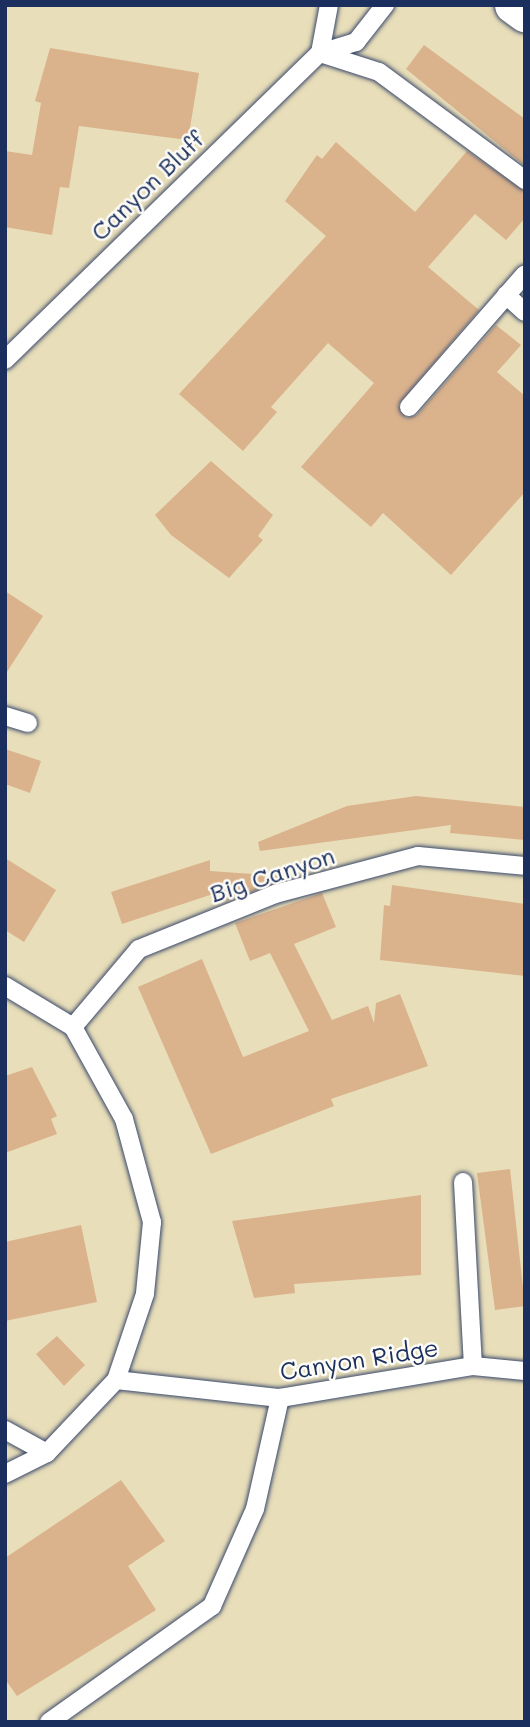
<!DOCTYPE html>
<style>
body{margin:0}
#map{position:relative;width:530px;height:1727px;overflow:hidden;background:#e8deb9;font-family:Mali,sans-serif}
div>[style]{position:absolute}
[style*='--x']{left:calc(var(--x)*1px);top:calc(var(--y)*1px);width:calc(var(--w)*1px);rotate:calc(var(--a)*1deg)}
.building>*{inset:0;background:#dab38d}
.roads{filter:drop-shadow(0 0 2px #3a496c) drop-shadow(0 0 2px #3a496c)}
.service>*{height:18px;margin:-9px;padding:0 9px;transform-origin:9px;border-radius:9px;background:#fff}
.secondary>*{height:38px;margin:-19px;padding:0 19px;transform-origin:19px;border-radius:19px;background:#fff}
span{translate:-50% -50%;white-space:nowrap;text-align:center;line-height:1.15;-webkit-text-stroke:5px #fdfcf7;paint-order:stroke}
.street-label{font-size:24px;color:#1b2f5e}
.frame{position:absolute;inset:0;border:7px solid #1b2f5e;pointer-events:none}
</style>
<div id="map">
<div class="building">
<i style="clip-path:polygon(424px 45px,525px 119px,525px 166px,406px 69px)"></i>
<i style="clip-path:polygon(50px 48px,199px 73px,188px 140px,79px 126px,69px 188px,60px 187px,52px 235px,5px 227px,5px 151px,32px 155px,41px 103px,35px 101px)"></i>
<i style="clip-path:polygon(336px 142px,415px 212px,467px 151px,525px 191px,525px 218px,506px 240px,475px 214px,428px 267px,479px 310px,398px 405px,406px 418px,417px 415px,496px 325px,521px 345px,497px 372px,525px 396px,525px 492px,451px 575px,383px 513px,371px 527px,301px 467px,374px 383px,328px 343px,271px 407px,277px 412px,243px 451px,179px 394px,326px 236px,285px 201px,317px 155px,322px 159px)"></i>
<i style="clip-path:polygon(211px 461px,273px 515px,258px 536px,263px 540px,229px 578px,171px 535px,155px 515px)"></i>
<i style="clip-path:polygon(5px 591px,43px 616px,5px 675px)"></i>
<i style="clip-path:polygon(5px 749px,41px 761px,30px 793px,5px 784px)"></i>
<i style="clip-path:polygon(416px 796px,525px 807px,525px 840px,450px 833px,451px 825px,260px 851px,258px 842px,347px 806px)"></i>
<i style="clip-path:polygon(5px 858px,56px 890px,24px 942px,5px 930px)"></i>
<i style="clip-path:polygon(210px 860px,210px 871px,293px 877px,226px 901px,222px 891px,122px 924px,111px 892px)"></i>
<i style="clip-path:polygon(392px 885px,525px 904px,525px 976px,380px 960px,384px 905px,390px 906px)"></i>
<i style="clip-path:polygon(322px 893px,336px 927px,294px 944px,332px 1020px,368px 1006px,374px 1023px,376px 1003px,400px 994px,428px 1066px,331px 1099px,334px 1106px,211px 1154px,138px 987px,202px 959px,243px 1057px,309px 1031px,270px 953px,250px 961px,235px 923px)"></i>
<i style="clip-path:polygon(32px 1067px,57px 1116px,51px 1119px,57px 1134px,5px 1153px,5px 1076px)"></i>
<i style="clip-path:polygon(510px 1169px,525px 1306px,495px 1310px,477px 1173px)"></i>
<i style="clip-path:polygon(421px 1195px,421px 1275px,294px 1284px,295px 1293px,254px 1298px,232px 1221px)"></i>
<i style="clip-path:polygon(81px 1225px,97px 1302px,5px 1321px,5px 1242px)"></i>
<i style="clip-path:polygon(57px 1336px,85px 1365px,64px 1386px,36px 1354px)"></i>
<i style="clip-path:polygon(121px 1480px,165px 1541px,128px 1566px,156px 1610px,17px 1696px,5px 1679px,5px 1558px)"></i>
</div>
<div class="roads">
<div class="service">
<i style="--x:320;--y:53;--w:62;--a:17.9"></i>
<i style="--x:379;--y:72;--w:182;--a:36.5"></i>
<i style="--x:320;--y:53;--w:49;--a:-79.4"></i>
<i style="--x:506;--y:295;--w:25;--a:42"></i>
<i style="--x:5;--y:360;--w:440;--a:-44.3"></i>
<i style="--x:320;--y:53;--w:38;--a:-17"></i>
<i style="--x:356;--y:42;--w:47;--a:-51.9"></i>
<i style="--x:409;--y:407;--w:176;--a:-48.9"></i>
<i style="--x:5;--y:716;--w:24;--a:17"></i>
<i style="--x:5;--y:986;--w:79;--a:31.1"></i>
<i style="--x:73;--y:1027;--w:105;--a:61"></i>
<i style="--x:124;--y:1119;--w:107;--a:74.8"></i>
<i style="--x:152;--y:1222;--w:72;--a:95.6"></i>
<i style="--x:145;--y:1294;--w:91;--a:108.6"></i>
<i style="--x:116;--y:1380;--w:100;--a:133.4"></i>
<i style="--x:47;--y:1453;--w:47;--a:153.4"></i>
<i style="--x:73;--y:1027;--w:102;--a:-49.8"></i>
<i style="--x:139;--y:949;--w:147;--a:-22"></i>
<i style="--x:275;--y:894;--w:148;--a:-14.9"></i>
<i style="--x:418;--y:856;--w:107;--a:5.3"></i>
<i style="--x:463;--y:1182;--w:184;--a:86.9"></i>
<i style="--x:116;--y:1380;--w:165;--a:6.3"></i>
<i style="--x:280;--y:1398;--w:196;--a:-9.4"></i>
<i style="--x:473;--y:1366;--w:52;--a:5.5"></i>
<i style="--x:5;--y:1430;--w:48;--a:28.7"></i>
<i style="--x:49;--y:1722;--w:200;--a:-35.4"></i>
<i style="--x:212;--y:1606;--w:106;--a:-66.1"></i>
<i style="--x:255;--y:1509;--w:114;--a:-77.3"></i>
</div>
<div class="secondary">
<i style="--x:514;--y:5;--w:14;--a:36"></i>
</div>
</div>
<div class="street-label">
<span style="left:147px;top:185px;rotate:-44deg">Canyon Bluff</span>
<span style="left:272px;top:874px;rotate:-18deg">Big Canyon</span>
<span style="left:359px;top:1359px;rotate:-9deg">Canyon Ridge</span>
</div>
<div class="frame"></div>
</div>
